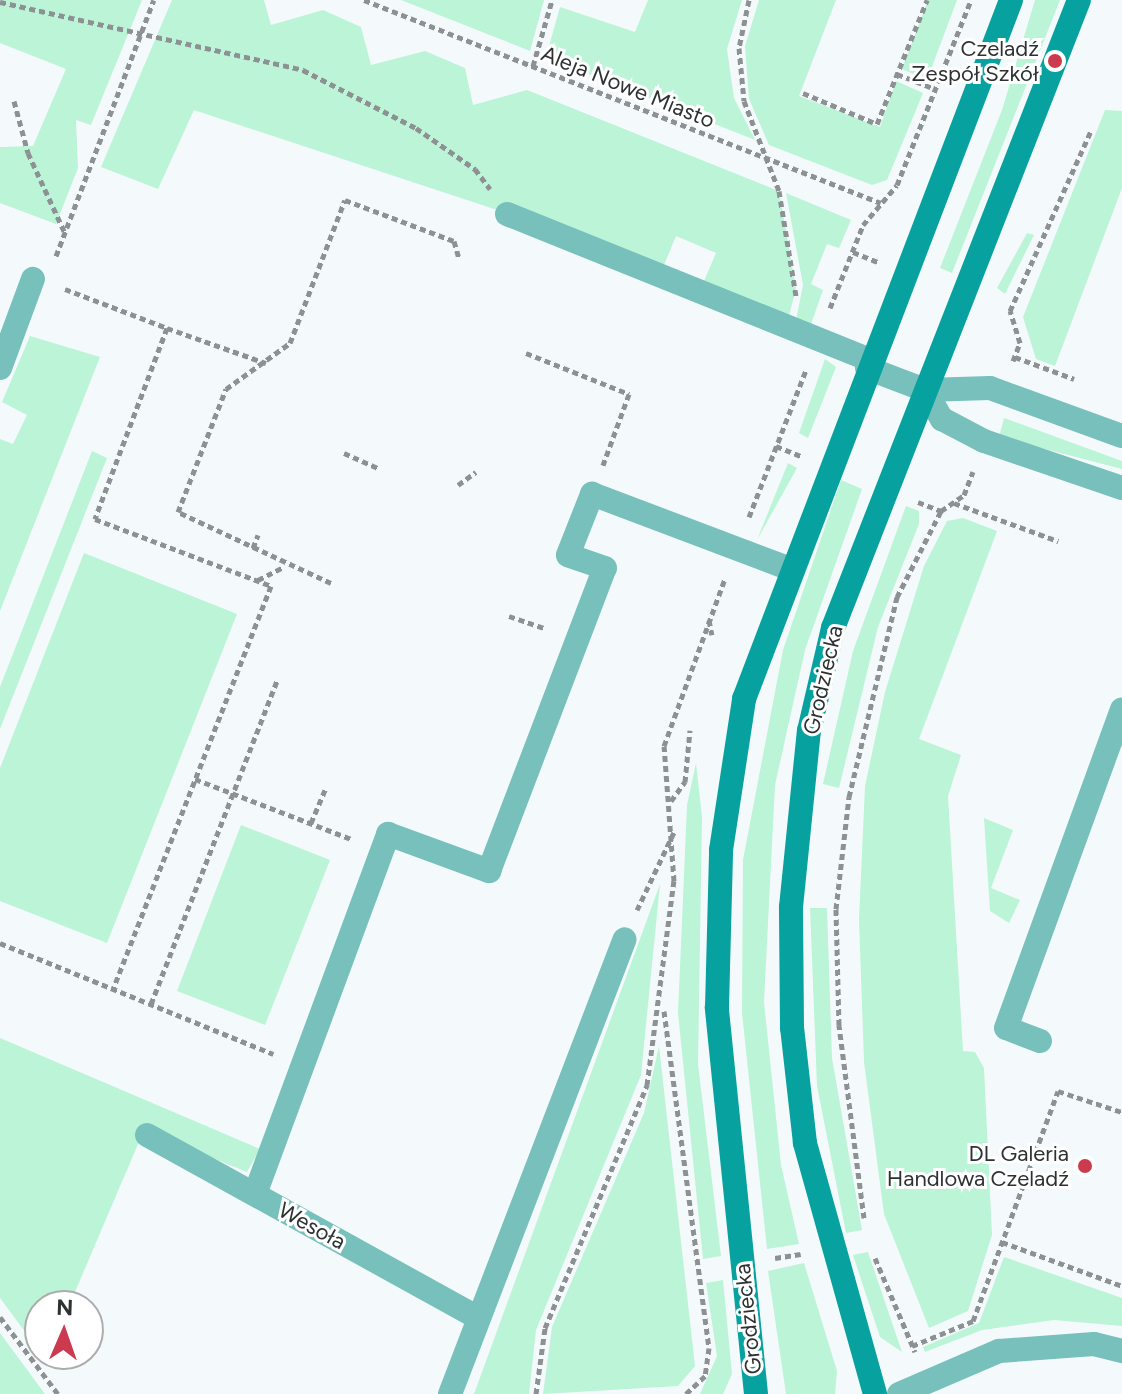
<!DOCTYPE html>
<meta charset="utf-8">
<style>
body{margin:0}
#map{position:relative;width:1122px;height:1394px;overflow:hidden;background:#f4fafc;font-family:Figtree,sans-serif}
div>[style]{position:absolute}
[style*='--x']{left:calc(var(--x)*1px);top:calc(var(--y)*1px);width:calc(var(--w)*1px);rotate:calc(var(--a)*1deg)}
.green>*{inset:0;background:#bbf4d6}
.path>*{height:5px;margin-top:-2.5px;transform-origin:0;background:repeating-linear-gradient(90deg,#8d9193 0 6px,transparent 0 10px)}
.lane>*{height:24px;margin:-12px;padding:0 12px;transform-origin:12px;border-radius:12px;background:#77c0bc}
.street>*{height:24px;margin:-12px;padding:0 12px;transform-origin:12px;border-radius:12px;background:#77c0bc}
.secondary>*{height:24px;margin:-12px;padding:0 12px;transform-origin:12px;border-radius:12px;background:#07a29f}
.dots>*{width:22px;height:22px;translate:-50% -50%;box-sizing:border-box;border:4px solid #fff;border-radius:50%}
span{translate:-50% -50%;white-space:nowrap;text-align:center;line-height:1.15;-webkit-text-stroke:6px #fff;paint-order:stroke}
.poi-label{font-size:22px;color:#2e3132}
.right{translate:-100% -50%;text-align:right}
.street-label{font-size:22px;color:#2e3132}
.north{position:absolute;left:24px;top:1290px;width:80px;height:80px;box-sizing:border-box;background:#fff;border:2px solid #abadad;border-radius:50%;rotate:2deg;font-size:22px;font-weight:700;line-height:32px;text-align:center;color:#2e3132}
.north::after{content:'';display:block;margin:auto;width:28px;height:36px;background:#cb3a4e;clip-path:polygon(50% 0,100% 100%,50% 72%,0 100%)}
</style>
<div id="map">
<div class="green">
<i style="clip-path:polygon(0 0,142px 0,91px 125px,76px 120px,78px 168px,56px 224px,0 203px,0 147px,33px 146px,66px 69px,0 43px)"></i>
<i style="clip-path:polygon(172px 0,264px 0,271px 25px,323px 10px,361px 27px,371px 65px,425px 51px,465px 68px,473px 105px,527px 90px,779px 191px,796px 288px,789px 316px,704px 281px,716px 253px,676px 236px,664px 265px,194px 110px,158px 189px,101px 167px)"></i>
<i style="clip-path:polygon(401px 0,544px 0,530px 51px)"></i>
<i style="clip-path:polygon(648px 0,742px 0,727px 49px,734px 98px,755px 140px,546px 57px,560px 7px,635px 32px)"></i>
<i style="clip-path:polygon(759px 0,836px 0,799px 96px,880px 127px,896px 81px,923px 93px,887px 180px,872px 185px,769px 145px,749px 99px,745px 46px)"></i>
<i style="clip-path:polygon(928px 0,957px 0,927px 80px,902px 69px)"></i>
<i style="clip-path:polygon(1035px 0,1060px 0,952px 273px,940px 268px,1002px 110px)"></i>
<i style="clip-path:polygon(1105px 110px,1122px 111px,1122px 188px,1055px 366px,1036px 359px,1023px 317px)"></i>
<i style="clip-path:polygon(786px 193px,851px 220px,839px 248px,827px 244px,811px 284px,823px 290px,810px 327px,796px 320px,803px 285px)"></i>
<i style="clip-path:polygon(1027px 233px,1034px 235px,1005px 294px,997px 288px)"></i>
<i style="clip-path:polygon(30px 336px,100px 357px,0 611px,0 439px,13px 444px,27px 415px,2px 402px)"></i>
<i style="clip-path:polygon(825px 359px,836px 367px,808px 438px,799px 433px)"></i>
<i style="clip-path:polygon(1004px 418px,1122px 461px,1122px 469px,999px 437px)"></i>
<i style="clip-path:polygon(92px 451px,107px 458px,0 729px,0 687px)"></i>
<i style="clip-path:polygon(788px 463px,797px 468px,757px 540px)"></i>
<i style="clip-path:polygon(841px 480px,862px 489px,805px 650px,775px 785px,764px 1002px,781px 1165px,799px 1244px,767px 1249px,742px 1013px,743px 860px,783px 650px)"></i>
<i style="clip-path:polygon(906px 506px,919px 511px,919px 524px,878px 627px,839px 788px,823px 784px,853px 651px)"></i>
<i style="clip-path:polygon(963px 518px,997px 531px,919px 739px,961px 755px,948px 796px,963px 1051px,975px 1052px,984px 1068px,992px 1235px,968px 1311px,929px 1328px,884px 1214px,864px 1062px,859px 919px,865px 786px,885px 692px,924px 566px,947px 521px)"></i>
<i style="clip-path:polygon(84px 553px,237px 614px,107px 943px,0 901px,0 768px)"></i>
<i style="clip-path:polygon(696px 763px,702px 817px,698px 1064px,721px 1256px,703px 1259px,678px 1013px,687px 805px)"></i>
<i style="clip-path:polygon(984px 818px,1013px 830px,991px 888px,1020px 900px,1009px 923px,990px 911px)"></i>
<i style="clip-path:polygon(241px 825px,330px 860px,265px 1025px,177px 991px)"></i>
<i style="clip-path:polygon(660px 884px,641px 1075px,536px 1330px,529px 1394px,474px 1394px)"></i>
<i style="clip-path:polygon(810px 908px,827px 908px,832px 1058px,862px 1230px,846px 1233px,817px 1086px)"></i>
<i style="clip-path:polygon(0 1038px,260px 1149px,247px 1172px,144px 1130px,69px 1306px,40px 1306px,40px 1352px,0 1298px)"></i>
<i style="clip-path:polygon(659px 1046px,695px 1366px,678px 1386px,543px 1394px,552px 1327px,644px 1113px)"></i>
<i style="clip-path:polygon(868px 1252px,902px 1352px,880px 1337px,853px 1255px)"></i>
<i style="clip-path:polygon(1004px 1257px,1122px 1298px,1122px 1326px,1054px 1320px,982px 1330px,925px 1352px,923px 1347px,979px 1323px)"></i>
<i style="clip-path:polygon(804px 1263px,837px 1371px,835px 1394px,786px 1394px,768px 1271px)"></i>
<i style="clip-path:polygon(723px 1280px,732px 1374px,723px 1394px,700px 1394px,717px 1356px,706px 1283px)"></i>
<i style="clip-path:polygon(0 1333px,45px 1394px,0 1394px)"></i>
</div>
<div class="path">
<i style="--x:364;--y:0;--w:555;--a:21.44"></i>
<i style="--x:749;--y:0;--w:49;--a:101.8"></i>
<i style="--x:739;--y:48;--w:53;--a:84.6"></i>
<i style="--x:744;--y:101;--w:97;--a:68.7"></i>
<i style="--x:779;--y:191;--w:106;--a:80.8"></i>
<i style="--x:0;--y:2;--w:311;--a:12.6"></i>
<i style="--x:303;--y:70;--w:127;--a:27.2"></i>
<i style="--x:416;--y:128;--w:72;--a:34.8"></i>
<i style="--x:475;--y:169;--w:25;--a:53"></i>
<i style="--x:533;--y:66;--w:69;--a:-73.9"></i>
<i style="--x:897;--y:74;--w:41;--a:21.5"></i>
<i style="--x:803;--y:93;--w:80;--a:22.7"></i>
<i style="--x:877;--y:124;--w:134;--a:-68"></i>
<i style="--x:14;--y:101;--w:54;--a:74.9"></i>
<i style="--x:28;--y:153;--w:88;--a:65.2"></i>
<i style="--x:853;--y:252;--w:27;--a:22"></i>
<i style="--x:56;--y:256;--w:274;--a:-69.1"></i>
<i style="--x:65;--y:289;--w:109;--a:20.9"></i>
<i style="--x:167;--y:328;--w:204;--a:110.7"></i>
<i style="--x:95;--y:519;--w:188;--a:20.8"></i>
<i style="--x:271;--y:586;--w:433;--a:111.4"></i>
<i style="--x:830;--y:308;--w:89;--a:-68.3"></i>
<i style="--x:863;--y:225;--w:52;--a:-49.6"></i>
<i style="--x:897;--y:185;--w:199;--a:-68.2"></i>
<i style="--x:167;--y:328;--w:105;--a:19.5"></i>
<i style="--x:526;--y:353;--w:111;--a:21.7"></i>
<i style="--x:629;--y:394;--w:76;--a:110.1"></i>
<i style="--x:1015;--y:357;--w:63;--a:20.4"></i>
<i style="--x:1013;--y:361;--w:19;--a:-69"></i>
<i style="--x:1020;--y:343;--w:34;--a:-107"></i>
<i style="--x:1010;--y:311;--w:197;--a:-65.8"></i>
<i style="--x:776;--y:446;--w:27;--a:22"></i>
<i style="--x:344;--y:453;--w:37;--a:24"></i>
<i style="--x:458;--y:485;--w:22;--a:-36"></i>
<i style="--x:918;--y:502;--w:25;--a:21"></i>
<i style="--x:954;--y:503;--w:111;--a:20.1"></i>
<i style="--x:749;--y:517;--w:158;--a:-68.8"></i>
<i style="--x:253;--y:548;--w:14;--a:-69"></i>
<i style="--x:258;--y:580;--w:30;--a:-27"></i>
<i style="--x:331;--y:583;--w:169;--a:-155.1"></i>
<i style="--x:178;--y:512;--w:132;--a:-68.7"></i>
<i style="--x:226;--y:389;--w:79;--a:-35.7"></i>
<i style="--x:290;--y:343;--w:153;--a:-69"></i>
<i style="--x:345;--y:200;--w:116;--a:20.6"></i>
<i style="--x:454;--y:241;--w:18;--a:74"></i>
<i style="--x:509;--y:616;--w:39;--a:19"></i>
<i style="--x:709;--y:620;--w:15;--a:79"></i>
<i style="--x:195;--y:779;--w:167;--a:21"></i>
<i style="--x:671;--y:801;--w:24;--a:-54"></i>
<i style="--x:685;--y:782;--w:52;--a:-84.5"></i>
<i style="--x:311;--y:823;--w:39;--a:-67"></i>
<i style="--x:637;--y:910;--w:86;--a:-64.6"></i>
<i style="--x:0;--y:943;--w:295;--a:22.1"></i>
<i style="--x:151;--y:1004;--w:348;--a:-68.7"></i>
<i style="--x:664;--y:1011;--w:340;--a:82.4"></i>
<i style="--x:709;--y:1348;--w:28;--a:98"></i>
<i style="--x:705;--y:1376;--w:26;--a:137"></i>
<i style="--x:864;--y:1218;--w:195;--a:-97.4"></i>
<i style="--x:839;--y:1025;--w:116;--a:-91.5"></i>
<i style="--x:836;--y:909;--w:113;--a:-83.4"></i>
<i style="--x:849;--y:797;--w:206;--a:-76.5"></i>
<i style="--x:897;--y:597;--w:97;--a:-62.9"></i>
<i style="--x:941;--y:511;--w:28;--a:-35"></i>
<i style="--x:964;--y:495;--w:25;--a:-69"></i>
<i style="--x:1002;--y:1242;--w:128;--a:20.1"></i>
<i style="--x:775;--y:1258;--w:26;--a:-9"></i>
<i style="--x:875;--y:1258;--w:102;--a:66.9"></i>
<i style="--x:0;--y:1317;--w:96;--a:53"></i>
<i style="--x:912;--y:1346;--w:66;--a:-22.3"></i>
<i style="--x:973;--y:1321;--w:245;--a:-69.7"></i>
<i style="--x:1058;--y:1091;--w:67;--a:18.2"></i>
<i style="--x:536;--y:1394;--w:67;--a:-82.2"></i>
<i style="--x:545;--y:1328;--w:264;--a:-67.2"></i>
<i style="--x:647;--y:1085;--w:206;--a:-82.5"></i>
<i style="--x:674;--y:881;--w:135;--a:-94.2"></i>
<i style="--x:664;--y:746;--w:179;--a:-70"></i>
</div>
<div class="lane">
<i style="--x:507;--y:214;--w:391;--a:21.9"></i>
<i style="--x:0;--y:368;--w:95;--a:-69.7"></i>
<i style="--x:867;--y:368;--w:62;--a:20.8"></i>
<i style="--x:925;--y:390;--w:34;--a:60"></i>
<i style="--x:942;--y:419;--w:47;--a:27.6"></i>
<i style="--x:984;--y:441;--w:146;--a:18.8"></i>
<i style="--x:925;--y:390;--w:65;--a:-1.8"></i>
<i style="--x:990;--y:388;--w:140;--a:20"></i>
<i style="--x:1040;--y:1041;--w:36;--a:-159"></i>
<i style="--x:1006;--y:1028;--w:339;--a:-70"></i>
<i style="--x:255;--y:1194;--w:384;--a:-69.7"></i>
<i style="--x:388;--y:834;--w:108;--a:20.1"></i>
<i style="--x:489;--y:871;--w:324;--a:-69.1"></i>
<i style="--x:605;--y:568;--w:39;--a:-161"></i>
<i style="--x:568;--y:555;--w:66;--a:-68.5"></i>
<i style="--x:592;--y:494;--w:210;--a:20.7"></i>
</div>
<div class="street">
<i style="--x:147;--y:1135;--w:377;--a:28.9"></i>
<i style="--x:450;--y:1394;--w:487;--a:-69"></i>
<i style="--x:899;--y:1394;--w:109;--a:-23.3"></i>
<i style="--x:999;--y:1351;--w:95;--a:-4.2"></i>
<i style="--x:1094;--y:1344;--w:29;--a:14"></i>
</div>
<div class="secondary">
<i style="--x:756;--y:1394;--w:389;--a:-95.8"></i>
<i style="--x:717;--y:1007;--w:157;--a:-88.5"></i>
<i style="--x:721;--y:850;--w:153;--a:-81.3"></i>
<i style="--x:744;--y:699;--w:748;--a:-69.09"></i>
<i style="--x:875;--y:1394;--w:261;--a:-105.6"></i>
<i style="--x:805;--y:1143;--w:116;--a:-96.4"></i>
<i style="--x:792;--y:1028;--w:121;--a:-90.5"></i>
<i style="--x:791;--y:907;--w:177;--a:-84.2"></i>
<i style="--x:809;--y:731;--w:106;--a:-76.9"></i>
<i style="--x:833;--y:628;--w:674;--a:-68.61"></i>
</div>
<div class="dots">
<i style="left:1055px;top:61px;background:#cb3a4e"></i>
<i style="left:1085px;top:1166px;background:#cb3a4e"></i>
</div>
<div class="poi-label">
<span class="right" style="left:1039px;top:61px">Czeladź<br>Zespół Szkół</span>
<span class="right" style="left:1069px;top:1166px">DL Galeria<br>Handlowa Czeladź</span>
</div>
<div class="street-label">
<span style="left:628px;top:87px;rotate:22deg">Aleja Nowe Miasto</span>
<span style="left:823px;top:680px;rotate:-77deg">Grodziecka</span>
<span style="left:312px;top:1226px;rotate:29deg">Wesoła</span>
<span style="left:748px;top:1319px;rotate:-96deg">Grodziecka</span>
</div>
<div class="north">N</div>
</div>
